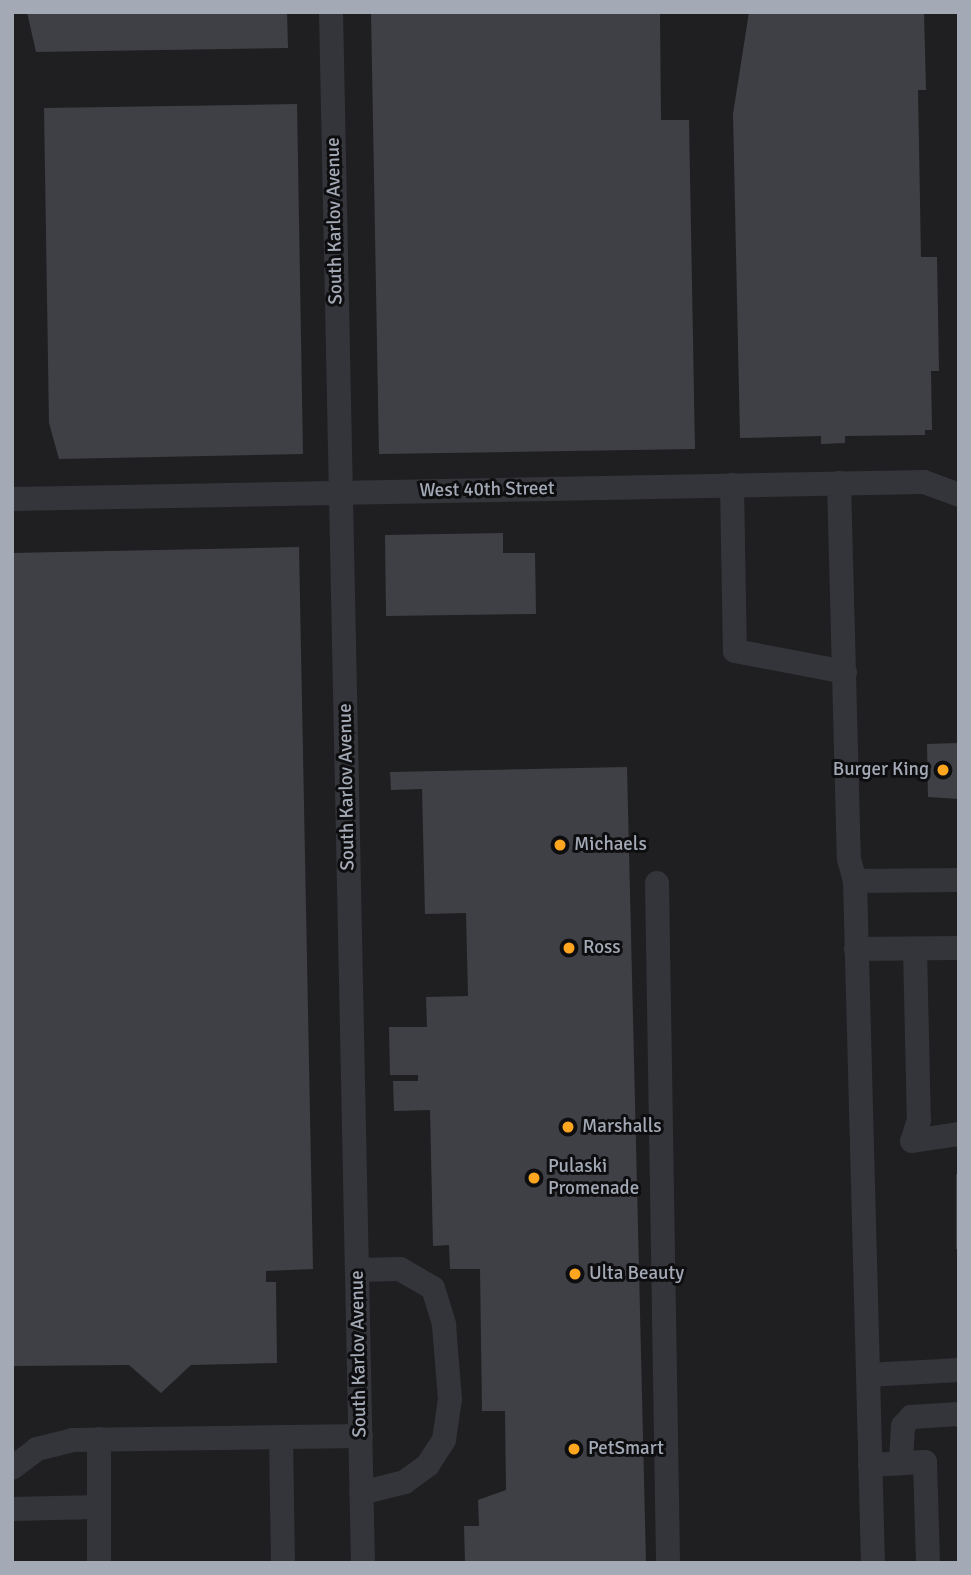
<!DOCTYPE html>
<style>
body{margin:0}
#map{position:relative;width:971px;height:1575px;overflow:hidden;background:#131315;font-family:Signika,sans-serif}
div>[style]{position:absolute}
[style*='--x']{left:calc(var(--x)*1px);top:calc(var(--y)*1px);width:calc(var(--w)*1px);rotate:calc(var(--a)*1deg)}
.built>*{inset:0;background:#1f1f22}
.building>*{inset:0;background:#3f4045}
.minor>*{height:24px;margin:-12px;padding:0 12px;transform-origin:12px;border-radius:12px;background:#33353a}
.dots>*{width:19px;height:19px;translate:-50% -50%;box-sizing:border-box;border:4px solid #0e0e10;border-radius:50%}
span{translate:-50% -50%;white-space:nowrap;text-align:center;line-height:1.15;-webkit-text-stroke:6px #0e0e10;paint-order:stroke}
.street-label{font-size:19px;color:#a3aab6}
.poi-label{font-size:19px;color:#a3aab6}
.right{translate:-100% -50%;text-align:right}
.left{translate:0 -50%;text-align:left}
.frame{position:absolute;inset:0;border:14px solid #a3aab6;pointer-events:none}
</style>
<div id="map">
<div class="built">
<i style="clip-path:polygon(12px 12px,959px 12px,959px 1563px,12px 1563px)"></i>
</div>
<div class="building">
<i style="clip-path:polygon(27px 12px,287px 12px,288px 48px,36px 52px)"></i>
<i style="clip-path:polygon(371px 12px,660px 12px,661px 120px,689px 120px,695px 449px,379px 454px)"></i>
<i style="clip-path:polygon(749px 12px,924px 12px,926px 90px,918px 90px,921px 257px,937px 257px,939px 371px,931px 371px,932px 430px,925px 430px,925px 435px,845px 436px,845px 443px,821px 444px,821px 436px,740px 438px,733px 114px)"></i>
<i style="clip-path:polygon(297px 104px,303px 454px,59px 459px,49px 423px,44px 108px)"></i>
<i style="clip-path:polygon(503px 533px,503px 553px,535px 553px,536px 614px,386px 616px,385px 535px)"></i>
<i style="clip-path:polygon(299px 547px,313px 1269px,266px 1271px,266px 1282px,276px 1282px,277px 1363px,191px 1365px,161px 1393px,129px 1365px,12px 1366px,12px 553px)"></i>
<i style="clip-path:polygon(959px 743px,959px 799px,928px 797px,927px 744px)"></i>
<i style="clip-path:polygon(627px 767px,646px 1563px,465px 1563px,464px 1526px,479px 1526px,478px 1500px,506px 1490px,505px 1411px,482px 1411px,480px 1269px,450px 1269px,449px 1245px,433px 1246px,430px 1110px,394px 1111px,393px 1081px,418px 1081px,418px 1075px,390px 1075px,389px 1027px,427px 1027px,426px 997px,468px 996px,466px 913px,425px 914px,422px 789px,391px 790px,390px 772px)"></i>
<i style="clip-path:polygon(956px 1174px,959px 1174px,959px 1249px,956px 1249px)"></i>
</div>
<div class="minor">
<i style="--x:331;--y:12;--w:1551;--a:88.82"></i>
<i style="--x:839;--y:483;--w:376;--a:88.5"></i>
<i style="--x:849;--y:859;--w:23;--a:75"></i>
<i style="--x:855;--y:881;--w:104;--a:-0.6"></i>
<i style="--x:732;--y:485;--w:166;--a:89"></i>
<i style="--x:735;--y:651;--w:112;--a:10.8"></i>
<i style="--x:12;--y:499;--w:912;--a:-1.07"></i>
<i style="--x:924;--y:482;--w:37;--a:20"></i>
<i style="--x:855;--y:881;--w:682;--a:88.49"></i>
<i style="--x:657;--y:883;--w:680;--a:89.07"></i>
<i style="--x:856;--y:949;--w:103;--a:-0.6"></i>
<i style="--x:915;--y:949;--w:171;--a:88.7"></i>
<i style="--x:919;--y:1120;--w:22;--a:108"></i>
<i style="--x:912;--y:1141;--w:48;--a:-8.5"></i>
<i style="--x:357;--y:1270;--w:43;--a:-1.3"></i>
<i style="--x:400;--y:1269;--w:38;--a:30"></i>
<i style="--x:433;--y:1288;--w:39;--a:73"></i>
<i style="--x:444;--y:1325;--w:74;--a:85.4"></i>
<i style="--x:450;--y:1399;--w:41;--a:98.3"></i>
<i style="--x:444;--y:1440;--w:30;--a:123"></i>
<i style="--x:428;--y:1465;--w:29;--a:144"></i>
<i style="--x:405;--y:1482;--w:45;--a:166"></i>
<i style="--x:868;--y:1375;--w:91;--a:-3.1"></i>
<i style="--x:281;--y:1437;--w:126;--a:89.1"></i>
<i style="--x:99;--y:1439;--w:68;--a:90"></i>
<i style="--x:901;--y:1463;--w:37;--a:-87"></i>
<i style="--x:903;--y:1426;--w:12;--a:-48"></i>
<i style="--x:911;--y:1417;--w:48;--a:-3.6"></i>
<i style="--x:870;--y:1465;--w:55;--a:-3.1"></i>
<i style="--x:925;--y:1462;--w:101;--a:88.3"></i>
<i style="--x:12;--y:1468;--w:31;--a:-37"></i>
<i style="--x:37;--y:1449;--w:36;--a:-14"></i>
<i style="--x:72;--y:1440;--w:289;--a:-0.8"></i>
<i style="--x:12;--y:1509;--w:87;--a:-1.3"></i>
<i style="--x:99;--y:1507;--w:56;--a:90"></i>
</div>
<div class="dots">
<i style="left:943px;top:770px;background:#ffa621"></i>
<i style="left:560px;top:845px;background:#ffa621"></i>
<i style="left:569px;top:948px;background:#ffa621"></i>
<i style="left:568px;top:1127px;background:#ffa621"></i>
<i style="left:534px;top:1178px;background:#ffa621"></i>
<i style="left:575px;top:1274px;background:#ffa621"></i>
<i style="left:574px;top:1449px;background:#ffa621"></i>
</div>
<div class="street-label">
<span style="left:335px;top:221px;rotate:-91deg">South Karlov Avenue</span>
<span style="left:487px;top:490px;rotate:-1deg">West 40th Street</span>
<span style="left:347px;top:787px;rotate:-91deg">South Karlov Avenue</span>
<span style="left:359px;top:1354px;rotate:-91deg">South Karlov Avenue</span>
</div>
<div class="poi-label">
<span class="right" style="left:929px;top:770px">Burger King</span>
<span class="left" style="left:574px;top:845px">Michaels</span>
<span class="left" style="left:583px;top:948px">Ross</span>
<span class="left" style="left:582px;top:1127px">Marshalls</span>
<span class="left" style="left:548px;top:1178px">Pulaski<br>Promenade</span>
<span class="left" style="left:589px;top:1274px">Ulta Beauty</span>
<span class="left" style="left:588px;top:1449px">PetSmart</span>
</div>
<div class="frame"></div>
</div>
